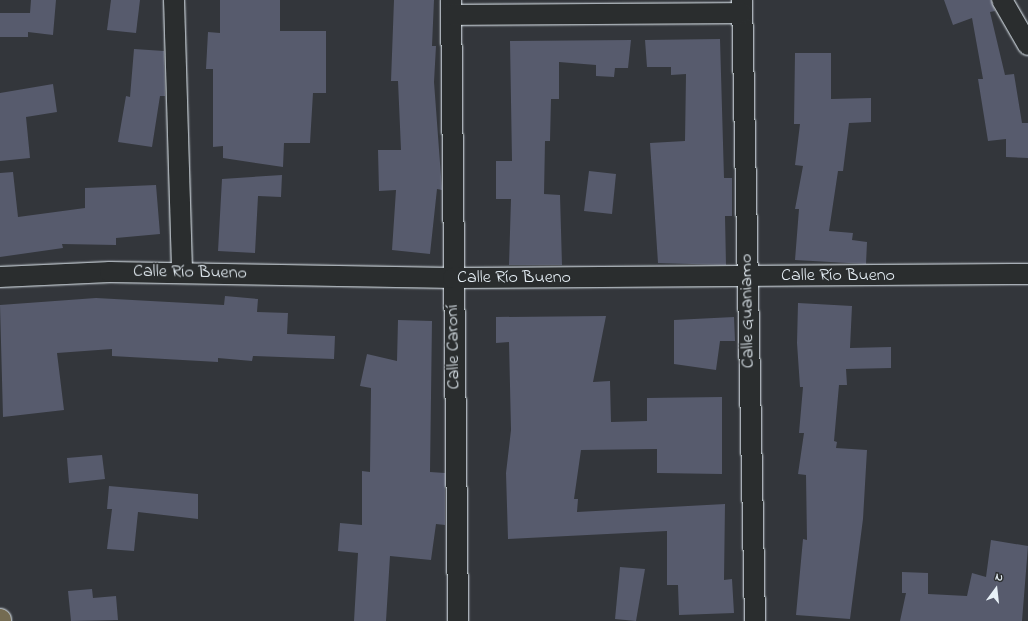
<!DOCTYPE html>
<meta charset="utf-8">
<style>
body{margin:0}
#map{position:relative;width:1028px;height:621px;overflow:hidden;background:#33363b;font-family:"Indie Flower",sans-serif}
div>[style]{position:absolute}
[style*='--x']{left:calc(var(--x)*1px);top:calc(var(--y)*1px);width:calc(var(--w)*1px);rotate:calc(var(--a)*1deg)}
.building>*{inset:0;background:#575b6d}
.roads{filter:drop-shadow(0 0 1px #e8f1f8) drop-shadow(0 0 1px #e8f1f8)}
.minor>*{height:20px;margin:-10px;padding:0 10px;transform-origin:10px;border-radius:10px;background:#2a2d2e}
.trunk>*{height:22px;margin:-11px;padding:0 11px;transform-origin:11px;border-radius:11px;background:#746b52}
span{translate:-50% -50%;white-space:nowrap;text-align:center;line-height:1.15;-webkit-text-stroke:3px #2a2d2e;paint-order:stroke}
.street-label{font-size:18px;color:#e8f1f8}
.north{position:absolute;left:976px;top:569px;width:40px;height:40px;-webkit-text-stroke:3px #2a2d2e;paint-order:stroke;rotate:15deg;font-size:11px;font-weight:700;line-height:16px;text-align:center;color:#e8f1f8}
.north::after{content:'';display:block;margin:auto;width:14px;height:18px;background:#e8f1f8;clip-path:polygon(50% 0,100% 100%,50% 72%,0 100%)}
</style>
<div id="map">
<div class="building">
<i style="clip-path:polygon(31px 0,56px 0,53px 35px,28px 32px,28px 37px,0 37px,0 13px,30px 13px)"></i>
<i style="clip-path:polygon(111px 0,140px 0,136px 33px,107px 30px)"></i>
<i style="clip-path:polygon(220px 0,280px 0,280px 31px,326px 31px,326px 93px,313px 93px,310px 143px,284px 143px,283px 167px,223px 158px,223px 146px,213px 147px,213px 69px,206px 69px,208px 32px,220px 33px)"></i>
<i style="clip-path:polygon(394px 0,434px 0,432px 46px,436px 46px,434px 82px,442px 190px,437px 189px,430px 254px,392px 250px,396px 190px,379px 191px,378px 150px,401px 150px,398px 81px,391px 81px)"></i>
<i style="clip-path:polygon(944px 0,991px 0,995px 11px,990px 12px,1005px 75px,1014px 74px,1022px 123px,1028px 123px,1028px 158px,1006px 157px,1006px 139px,988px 141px,978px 79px,983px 79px,972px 18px,953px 25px)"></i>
<i style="clip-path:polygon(720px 39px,724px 178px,732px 178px,732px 216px,725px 216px,726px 265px,658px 263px,650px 143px,685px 141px,686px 74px,671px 75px,671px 67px,647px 67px,645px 40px)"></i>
<i style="clip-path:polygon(631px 40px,628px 68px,615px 68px,614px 77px,596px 76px,596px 65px,559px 62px,559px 99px,551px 99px,550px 141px,545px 141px,544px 194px,560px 195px,562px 265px,509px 265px,511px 199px,496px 199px,496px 161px,512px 161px,510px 41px)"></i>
<i style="clip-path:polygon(134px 49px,164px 51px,165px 96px,160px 96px,152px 147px,118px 142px,126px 96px,130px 97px)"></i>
<i style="clip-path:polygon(795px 53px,831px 53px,831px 99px,871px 98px,871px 122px,849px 123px,843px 171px,838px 171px,829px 231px,853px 233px,852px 240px,867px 242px,866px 264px,795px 260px,799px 209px,795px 209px,803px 166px,795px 165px,800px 124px,794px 124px)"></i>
<i style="clip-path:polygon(53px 84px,57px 112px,26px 117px,30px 158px,0 161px,0 93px)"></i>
<i style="clip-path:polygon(589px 171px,616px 174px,612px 214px,584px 211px)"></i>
<i style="clip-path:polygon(13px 172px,18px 217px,85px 208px,85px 188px,156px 185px,160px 234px,116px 238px,116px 245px,62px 244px,63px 248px,0 257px,0 173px)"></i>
<i style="clip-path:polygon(282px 175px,281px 197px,258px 196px,255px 253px,218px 251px,222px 179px)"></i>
<i style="clip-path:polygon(225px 296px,258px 299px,257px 312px,288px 313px,287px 334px,335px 336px,334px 359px,253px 356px,252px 361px,218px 358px,218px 362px,112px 356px,112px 349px,57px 353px,64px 410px,3px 417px,0 305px,96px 298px,224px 305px)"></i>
<i style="clip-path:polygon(798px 303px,852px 306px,850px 348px,891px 347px,891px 368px,846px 369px,847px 385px,839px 385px,834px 441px,837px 442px,836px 448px,867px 450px,863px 519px,850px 619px,796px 615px,803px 539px,807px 540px,806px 475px,798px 474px,804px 433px,799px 433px,803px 387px,800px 387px,797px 343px)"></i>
<i style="clip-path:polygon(606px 316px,593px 382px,610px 381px,611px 422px,647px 421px,647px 398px,722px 397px,722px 474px,657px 473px,657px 449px,581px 450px,574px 499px,578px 499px,577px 512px,725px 504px,724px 580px,732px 579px,734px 613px,679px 615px,678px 585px,667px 585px,667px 531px,508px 539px,506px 473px,511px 430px,509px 342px,496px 343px,496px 317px)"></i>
<i style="clip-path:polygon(734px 317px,735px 341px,720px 341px,716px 370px,674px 364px,674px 320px)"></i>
<i style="clip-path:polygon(398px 320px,432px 321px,430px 472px,445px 473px,445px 525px,436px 524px,431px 560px,390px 556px,386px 621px,354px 621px,358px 553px,338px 551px,340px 523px,362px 525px,362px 471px,370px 472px,371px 388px,360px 386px,367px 354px,397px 361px)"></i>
<i style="clip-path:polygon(102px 455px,105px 479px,69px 483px,67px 458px)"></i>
<i style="clip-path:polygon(109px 486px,198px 494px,198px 519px,138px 512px,134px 551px,107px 549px,112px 509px,107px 509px)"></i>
<i style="clip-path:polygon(991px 540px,1028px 546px,1022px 621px,900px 621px,906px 593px,902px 593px,902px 572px,928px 573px,928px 594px,967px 596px,972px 573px,986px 577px)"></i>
<i style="clip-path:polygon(620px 567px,645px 569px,636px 621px,615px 619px)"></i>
<i style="clip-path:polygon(92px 589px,93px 598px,116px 596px,118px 620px,71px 621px,68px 591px)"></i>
</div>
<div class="roads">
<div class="minor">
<i style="--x:174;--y:0;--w:273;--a:88.3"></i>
<i style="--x:451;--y:0;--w:621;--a:89.35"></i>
<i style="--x:742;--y:0;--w:621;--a:88.8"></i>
<i style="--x:1002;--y:0;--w:52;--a:60"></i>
<i style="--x:451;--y:15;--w:291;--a:-0.4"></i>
<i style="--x:0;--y:277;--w:110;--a:-2.6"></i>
<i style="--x:110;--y:272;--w:343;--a:1"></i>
<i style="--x:453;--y:278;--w:575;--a:-0.4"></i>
</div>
<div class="trunk">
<i style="--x:0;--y:620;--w:1;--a:90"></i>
</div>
</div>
<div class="street-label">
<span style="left:190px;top:273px;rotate:1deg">Calle Río Bueno</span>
<span style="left:838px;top:276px">Calle Río Bueno</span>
<span style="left:514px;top:278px">Calle Río Bueno</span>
<span style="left:748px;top:311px;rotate:-91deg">Calle Guaniamo</span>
<span style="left:454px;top:347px;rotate:-91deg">Calle Caroní</span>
</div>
<div class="north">N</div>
</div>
